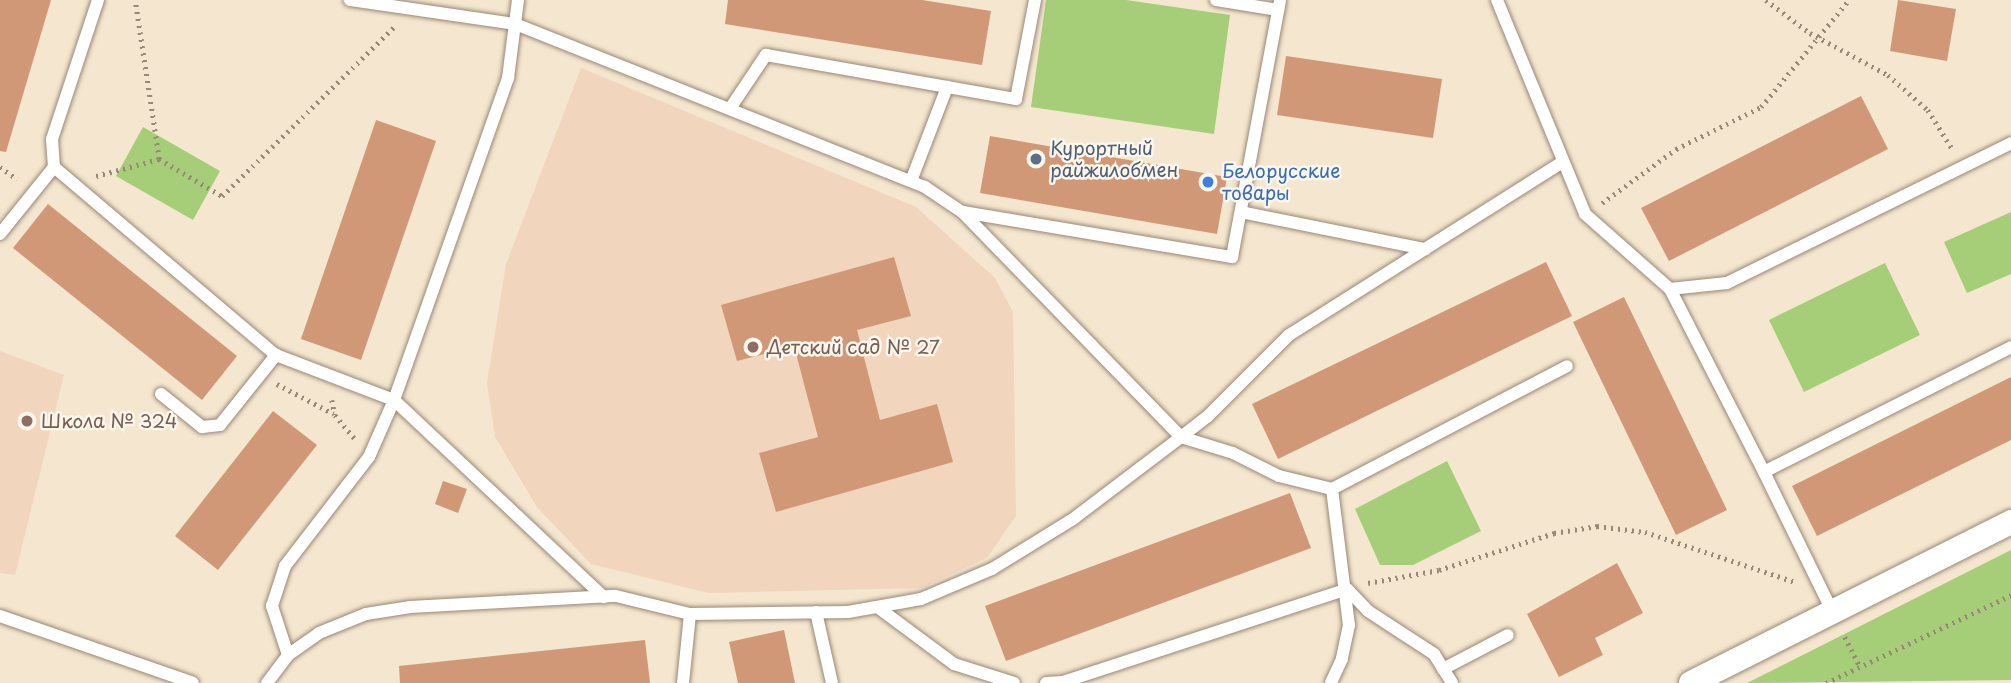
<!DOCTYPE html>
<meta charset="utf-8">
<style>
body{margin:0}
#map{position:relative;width:2011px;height:683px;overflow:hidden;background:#f5e6cf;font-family:"Playpen Sans",sans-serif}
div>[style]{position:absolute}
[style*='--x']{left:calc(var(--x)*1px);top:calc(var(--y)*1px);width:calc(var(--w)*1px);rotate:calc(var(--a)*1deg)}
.built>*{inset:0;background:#f1d5bd}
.green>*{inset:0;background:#a6cd77}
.building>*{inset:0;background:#d09876}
.path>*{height:4.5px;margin-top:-2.25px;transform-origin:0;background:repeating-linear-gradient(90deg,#988876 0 2px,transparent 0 7px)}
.roads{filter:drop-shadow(0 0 2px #988876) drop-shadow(0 0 2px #988876)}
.service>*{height:12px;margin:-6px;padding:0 6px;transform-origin:6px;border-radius:6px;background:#fff}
.minor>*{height:24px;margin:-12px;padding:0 12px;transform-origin:12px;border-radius:12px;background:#fff}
.dots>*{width:19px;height:19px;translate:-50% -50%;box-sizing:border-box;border:4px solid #fbf7ec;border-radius:50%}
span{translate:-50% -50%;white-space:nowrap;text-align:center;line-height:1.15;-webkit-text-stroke:5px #fbf7ec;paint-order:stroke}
.service-label{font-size:19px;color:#4e5e75}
.left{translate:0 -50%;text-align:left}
.shop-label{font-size:19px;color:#366cbe}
.education-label{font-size:19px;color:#785e54}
</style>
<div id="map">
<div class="built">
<i style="clip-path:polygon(581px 68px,916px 207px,995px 278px,1013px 312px,1016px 516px,987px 558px,921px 588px,709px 593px,591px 564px,537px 507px,495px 437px,487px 383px,506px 264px)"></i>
<i style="clip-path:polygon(0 351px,64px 375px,15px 575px,0 573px)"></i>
</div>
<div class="green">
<i style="clip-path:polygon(1046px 0,1126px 0,1230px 15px,1214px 134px,1031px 107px)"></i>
<i style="clip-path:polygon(143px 127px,220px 171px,193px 220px,116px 176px)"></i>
<i style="clip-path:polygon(2011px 212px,2011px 274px,1967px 293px,1944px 242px)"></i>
<i style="clip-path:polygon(1885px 263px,1920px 335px,1804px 392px,1769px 320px)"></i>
<i style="clip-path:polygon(1447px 461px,1481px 531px,1413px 565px,1380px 565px,1355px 509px)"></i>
<i style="clip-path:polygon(2011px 550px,2011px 680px,1747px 683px)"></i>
</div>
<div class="building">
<i style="clip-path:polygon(0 0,51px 0,6px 152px,0 151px)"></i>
<i style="clip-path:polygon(728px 0,922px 0,991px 11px,982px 65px,725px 24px)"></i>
<i style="clip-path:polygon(1898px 0,1956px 9px,1947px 61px,1890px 51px)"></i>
<i style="clip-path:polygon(1286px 56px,1442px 79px,1433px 138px,1277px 115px)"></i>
<i style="clip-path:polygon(1861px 96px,1888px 149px,1669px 261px,1641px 208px)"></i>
<i style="clip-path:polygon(376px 120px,436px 141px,361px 360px,301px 339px)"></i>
<i style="clip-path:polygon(990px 136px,1227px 177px,1217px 234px,980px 193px)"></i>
<i style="clip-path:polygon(48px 204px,237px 356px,202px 400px,13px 248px)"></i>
<i style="clip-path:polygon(894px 257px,911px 316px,857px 330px,880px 420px,937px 404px,953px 462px,776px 512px,759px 453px,818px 437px,794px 346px,737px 361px,721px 305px)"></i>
<i style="clip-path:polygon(1546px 262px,1572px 316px,1278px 459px,1252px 404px)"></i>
<i style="clip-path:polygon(1624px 297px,1727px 510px,1676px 535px,1573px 322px)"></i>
<i style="clip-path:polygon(2011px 377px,2011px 440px,1817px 536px,1792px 486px)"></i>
<i style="clip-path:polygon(273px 411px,317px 445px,218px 570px,175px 536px)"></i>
<i style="clip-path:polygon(443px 481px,467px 489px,458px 513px,435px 504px)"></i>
<i style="clip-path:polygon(1290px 493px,1311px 548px,1006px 661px,985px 606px)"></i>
<i style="clip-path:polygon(1617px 563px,1643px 613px,1595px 638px,1603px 655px,1559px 677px,1527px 614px)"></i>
<i style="clip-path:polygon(784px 630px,795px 683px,738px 683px,729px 642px)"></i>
<i style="clip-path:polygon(645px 640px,650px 683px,400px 683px,399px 666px)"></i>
</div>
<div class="path">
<i style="--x:1766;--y:0;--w:55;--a:36.9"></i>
<i style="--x:1810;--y:33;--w:89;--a:28.3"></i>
<i style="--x:1888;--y:75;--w:53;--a:41.2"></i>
<i style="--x:1928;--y:110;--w:47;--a:58"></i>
<i style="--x:159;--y:159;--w:73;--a:30.4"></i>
<i style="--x:222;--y:196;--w:241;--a:-44.5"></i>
<i style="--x:0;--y:167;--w:21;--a:35"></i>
<i style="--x:96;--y:176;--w:65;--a:-15.1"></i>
<i style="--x:159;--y:159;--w:161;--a:-98.6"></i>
<i style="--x:1602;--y:203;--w:92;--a:-36.1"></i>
<i style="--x:1676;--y:149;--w:95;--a:-26.3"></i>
<i style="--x:1761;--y:107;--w:139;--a:-50.6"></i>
<i style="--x:277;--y:384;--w:64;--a:27.8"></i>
<i style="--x:332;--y:400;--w:15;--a:79"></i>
<i style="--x:335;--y:415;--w:31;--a:50"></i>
<i style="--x:1368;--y:583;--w:72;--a:-10.4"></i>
<i style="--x:1439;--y:570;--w:121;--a:-17.8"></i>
<i style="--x:1554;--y:533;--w:44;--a:-9.2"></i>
<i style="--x:1597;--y:526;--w:48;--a:7.1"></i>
<i style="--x:1645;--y:532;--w:158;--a:18.4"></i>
<i style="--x:1845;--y:637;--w:34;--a:63"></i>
<i style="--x:1826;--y:683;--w:205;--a:-25.4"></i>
</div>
<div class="roads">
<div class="service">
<i style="--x:98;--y:0;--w:146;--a:108.3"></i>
<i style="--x:52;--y:139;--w:28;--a:86"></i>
<i style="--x:54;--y:167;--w:291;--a:40.3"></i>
<i style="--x:276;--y:355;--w:126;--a:20.9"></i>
<i style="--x:394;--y:400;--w:288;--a:43.2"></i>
<i style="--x:1216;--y:0;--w:63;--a:9.2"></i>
<i style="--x:1497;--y:0;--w:231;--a:67.6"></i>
<i style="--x:1585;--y:214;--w:113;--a:41.4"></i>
<i style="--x:1670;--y:289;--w:206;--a:62.8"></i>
<i style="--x:1764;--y:472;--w:277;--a:-26.8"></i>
<i style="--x:731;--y:107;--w:63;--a:-56.1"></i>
<i style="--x:766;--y:55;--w:254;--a:10"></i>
<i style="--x:1016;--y:99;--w:101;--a:-79.1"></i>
<i style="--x:911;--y:181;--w:101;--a:-69"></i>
<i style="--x:963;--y:212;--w:273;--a:9.5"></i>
<i style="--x:1232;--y:257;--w:261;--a:-79.4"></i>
<i style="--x:1241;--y:212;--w:188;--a:11.4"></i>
<i style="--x:0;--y:234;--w:86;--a:-51.1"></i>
<i style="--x:1670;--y:289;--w:57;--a:-6"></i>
<i style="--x:1727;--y:283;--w:317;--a:-26.2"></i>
<i style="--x:161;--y:394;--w:53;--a:38.8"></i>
<i style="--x:202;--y:427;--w:18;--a:-6"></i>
<i style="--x:220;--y:425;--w:90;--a:-51.3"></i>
<i style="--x:1181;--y:437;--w:33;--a:-38"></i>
<i style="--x:1207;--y:417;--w:116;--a:-45"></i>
<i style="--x:1289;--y:335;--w:324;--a:-32.3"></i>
<i style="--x:1181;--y:437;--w:54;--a:17.1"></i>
<i style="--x:1233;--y:453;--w:51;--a:26.6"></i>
<i style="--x:1279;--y:476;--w:55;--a:13.8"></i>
<i style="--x:1332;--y:489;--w:137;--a:82.9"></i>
<i style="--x:1349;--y:625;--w:35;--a:102"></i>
<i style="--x:1342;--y:659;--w:26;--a:115"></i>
<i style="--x:1764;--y:472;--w:155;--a:63.9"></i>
<i style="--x:1332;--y:489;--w:265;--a:-27.6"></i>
<i style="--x:880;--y:609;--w:92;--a:36.6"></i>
<i style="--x:954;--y:664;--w:63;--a:17.6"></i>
<i style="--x:816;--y:612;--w:73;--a:77.3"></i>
<i style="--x:0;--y:616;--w:204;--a:19.1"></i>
<i style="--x:288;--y:655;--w:52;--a:-108.1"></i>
<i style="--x:272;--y:606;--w:42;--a:-72"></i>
<i style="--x:285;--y:566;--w:138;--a:-52.4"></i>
<i style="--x:369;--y:457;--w:62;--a:-66.3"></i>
<i style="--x:394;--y:400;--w:342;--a:-70.5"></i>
<i style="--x:508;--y:78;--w:79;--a:-82.7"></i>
<i style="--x:1443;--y:669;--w:73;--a:-27.6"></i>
<i style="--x:267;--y:683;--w:35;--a:-53"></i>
<i style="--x:288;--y:655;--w:38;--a:-35"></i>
<i style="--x:319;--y:633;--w:51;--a:-22"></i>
<i style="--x:366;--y:614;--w:45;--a:-9"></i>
<i style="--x:410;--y:607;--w:206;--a:-3.1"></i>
<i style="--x:616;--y:596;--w:76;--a:13.7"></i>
<i style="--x:690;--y:614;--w:158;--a:-0.7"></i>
<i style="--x:848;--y:612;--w:74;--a:-10.1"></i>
<i style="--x:921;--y:599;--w:77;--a:-22.9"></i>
<i style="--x:992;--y:569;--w:95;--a:-31.7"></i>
<i style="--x:1073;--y:519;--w:136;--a:-37.2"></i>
<i style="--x:1181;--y:437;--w:314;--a:-134.2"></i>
<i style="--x:962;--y:212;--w:45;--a:-146"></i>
<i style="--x:925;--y:187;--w:441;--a:-158.3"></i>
<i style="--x:515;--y:24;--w:167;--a:-171.7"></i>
<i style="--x:683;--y:683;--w:69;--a:-84.2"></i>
<i style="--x:1046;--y:683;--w:17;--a:-3"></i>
<i style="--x:1063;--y:682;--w:299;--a:-18.1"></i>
<i style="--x:1347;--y:589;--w:30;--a:46"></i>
<i style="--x:1368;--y:611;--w:79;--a:33.1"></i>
<i style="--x:1434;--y:654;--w:34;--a:58"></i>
</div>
<div class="minor">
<i style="--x:1691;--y:683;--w:358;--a:-26.7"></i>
</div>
</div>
<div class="dots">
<i style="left:1036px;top:159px;background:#5c6f8a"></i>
<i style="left:1208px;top:182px;background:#3f7fe0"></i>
<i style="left:753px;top:347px;background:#8d6e63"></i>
<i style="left:27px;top:421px;background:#8d6e63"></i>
</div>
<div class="service-label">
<span class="left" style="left:1050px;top:159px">Курортный<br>райжилобмен</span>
</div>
<div class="shop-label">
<span class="left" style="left:1222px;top:182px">Белорусские<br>товары</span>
</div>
<div class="education-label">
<span class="left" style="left:767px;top:347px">Детский сад № 27</span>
<span class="left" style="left:41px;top:421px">Школа № 324</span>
</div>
</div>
